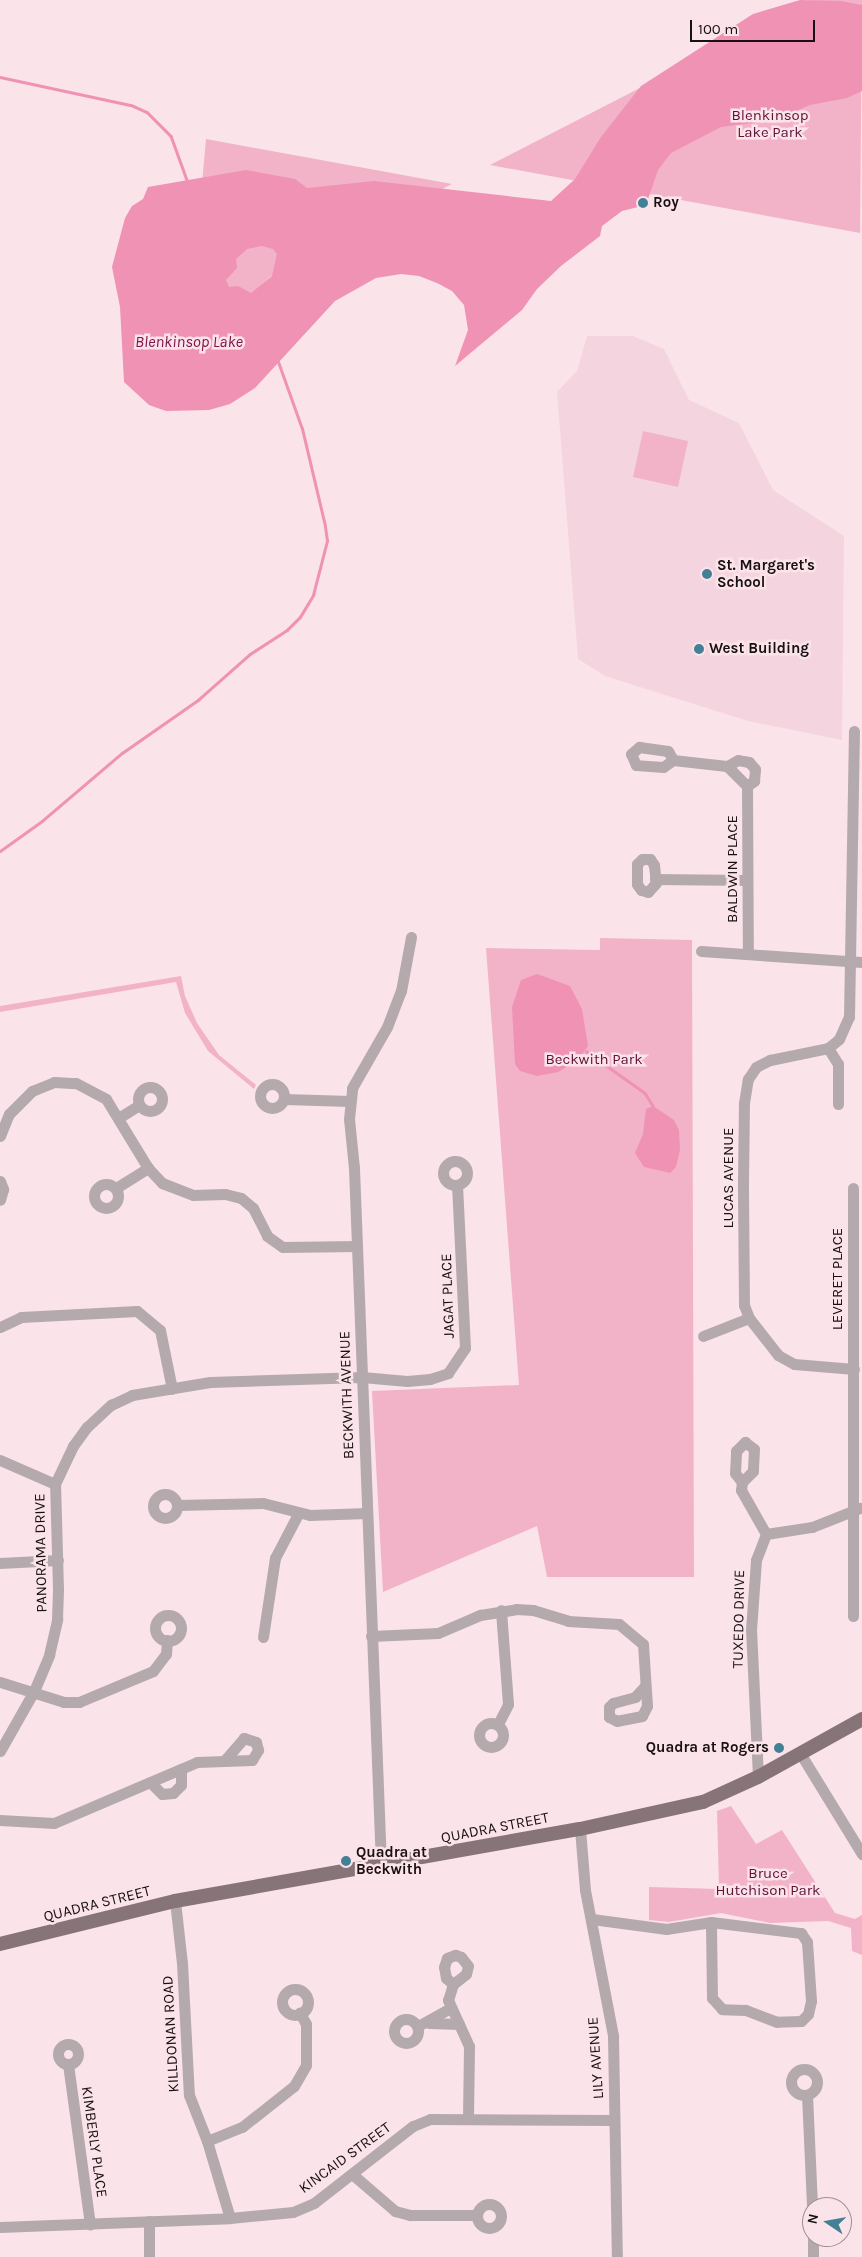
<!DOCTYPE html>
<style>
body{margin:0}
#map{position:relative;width:862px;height:2257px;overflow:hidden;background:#fbe3ea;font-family:Karla,sans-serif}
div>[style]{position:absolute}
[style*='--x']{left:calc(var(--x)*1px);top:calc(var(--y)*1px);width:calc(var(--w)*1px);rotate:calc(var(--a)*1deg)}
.built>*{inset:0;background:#f4d5df}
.green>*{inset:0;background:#f2b3c8}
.water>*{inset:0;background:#ef92b4}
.stream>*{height:2.5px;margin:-1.25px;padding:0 1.25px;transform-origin:1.25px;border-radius:1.25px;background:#ef92b4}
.minor>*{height:11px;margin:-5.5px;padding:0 5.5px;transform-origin:5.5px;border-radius:5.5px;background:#b4aaad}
.minor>.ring{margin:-5.5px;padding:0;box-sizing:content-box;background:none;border:11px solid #b4aaad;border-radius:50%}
.major>*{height:14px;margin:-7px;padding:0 7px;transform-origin:7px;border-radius:7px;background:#867479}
.dots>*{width:14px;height:14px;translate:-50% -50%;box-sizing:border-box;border:2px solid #fbe3ea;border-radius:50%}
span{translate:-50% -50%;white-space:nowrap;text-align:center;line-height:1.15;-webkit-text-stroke:5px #fbe3ea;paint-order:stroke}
.park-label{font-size:15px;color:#610f37}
.poi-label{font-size:15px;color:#181013;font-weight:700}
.left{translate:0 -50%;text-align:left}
.right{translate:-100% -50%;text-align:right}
.street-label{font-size:15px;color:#181013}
.water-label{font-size:16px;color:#801349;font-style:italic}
.north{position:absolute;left:802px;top:2197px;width:50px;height:50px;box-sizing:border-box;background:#fbe3ea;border:1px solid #a08f94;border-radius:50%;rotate:282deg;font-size:14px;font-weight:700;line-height:20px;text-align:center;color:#181013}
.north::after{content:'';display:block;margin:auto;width:18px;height:22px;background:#438096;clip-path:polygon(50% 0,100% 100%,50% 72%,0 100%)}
.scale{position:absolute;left:690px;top:20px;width:125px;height:22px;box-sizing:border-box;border:2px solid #181013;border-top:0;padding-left:6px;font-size:15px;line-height:18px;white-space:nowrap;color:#181013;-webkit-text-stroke:4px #fbe3ea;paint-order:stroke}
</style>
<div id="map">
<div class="built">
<i style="clip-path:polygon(587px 336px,633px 336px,664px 349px,689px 400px,739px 423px,773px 490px,844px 536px,842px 740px,748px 721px,605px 676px,578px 659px,557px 392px,577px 371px)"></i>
</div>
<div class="green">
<i style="clip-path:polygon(811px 0,862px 0,860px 233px,490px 165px)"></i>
<i style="clip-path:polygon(206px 139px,452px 184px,270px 277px,251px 294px,190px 318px)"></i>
<i style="clip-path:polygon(643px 431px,688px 441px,678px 487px,633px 477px)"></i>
<i style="clip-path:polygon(600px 938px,692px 940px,694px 1577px,547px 1577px,537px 1526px,383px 1592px,372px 1391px,519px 1385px,486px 948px,600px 950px)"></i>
<i style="clip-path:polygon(181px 976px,185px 996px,197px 1023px,219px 1055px,256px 1085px,254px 1089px,208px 1051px,185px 1013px,176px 982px,0 1012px,0 1006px)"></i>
<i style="clip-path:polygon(731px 1806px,756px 1844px,782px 1830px,835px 1913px,855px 1919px,862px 1915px,862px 1955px,852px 1951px,851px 1928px,828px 1921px,770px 1923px,721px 1913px,669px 1922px,649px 1920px,649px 1887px,719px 1889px,717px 1811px)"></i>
</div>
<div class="water">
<i style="clip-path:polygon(evenodd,800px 0,841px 1px,862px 5px,862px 91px,847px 98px,810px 105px,776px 120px,721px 127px,671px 153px,658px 170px,646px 205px,622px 211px,602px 226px,600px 236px,561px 266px,537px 289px,522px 310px,455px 366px,468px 330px,464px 305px,452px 291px,437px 283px,419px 276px,401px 274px,376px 278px,335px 301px,255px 388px,230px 404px,209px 410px,166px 411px,149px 405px,124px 382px,120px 307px,112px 267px,125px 218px,132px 206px,143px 199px,148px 187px,246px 170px,295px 179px,307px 188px,374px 181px,551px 201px,575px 179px,601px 137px,641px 86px,753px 14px,800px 0,262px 246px,273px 249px,277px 254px,272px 276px,251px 293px,238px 286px,229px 287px,226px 280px,237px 268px,236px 259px,247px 249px,262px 246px)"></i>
<i style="clip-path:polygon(537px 974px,570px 986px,582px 1009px,588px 1046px,577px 1061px,558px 1072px,537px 1076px,520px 1071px,515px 1064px,512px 1007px,521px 980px)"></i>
<i style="clip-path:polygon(653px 1106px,674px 1120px,679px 1130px,680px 1150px,676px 1167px,670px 1173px,644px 1167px,635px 1153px,643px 1134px,646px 1109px)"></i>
</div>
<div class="stream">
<i style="--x:0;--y:77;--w:134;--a:12.1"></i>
<i style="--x:131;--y:105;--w:17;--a:24"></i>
<i style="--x:147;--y:112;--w:34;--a:45"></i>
<i style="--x:171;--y:136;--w:47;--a:70"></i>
<i style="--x:0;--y:851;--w:52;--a:-35.5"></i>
<i style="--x:42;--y:821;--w:105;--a:-40.4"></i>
<i style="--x:122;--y:753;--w:93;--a:-34.9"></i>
<i style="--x:198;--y:700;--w:69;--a:-41.5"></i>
<i style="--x:250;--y:654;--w:44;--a:-33"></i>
<i style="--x:287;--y:630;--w:18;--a:-45"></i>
<i style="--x:300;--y:617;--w:26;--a:-59"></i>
<i style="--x:313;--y:595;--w:56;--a:-75.5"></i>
<i style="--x:327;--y:541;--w:15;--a:-98"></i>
<i style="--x:325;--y:526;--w:100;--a:-103.3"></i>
<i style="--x:302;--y:429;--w:71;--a:-109.7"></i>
<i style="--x:586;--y:1051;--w:72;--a:35.4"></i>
<i style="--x:645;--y:1093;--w:15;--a:58"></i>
</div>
<div class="minor">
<i style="--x:639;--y:747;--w:29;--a:8"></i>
<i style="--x:668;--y:751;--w:10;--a:61"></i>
<i style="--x:673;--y:760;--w:12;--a:145"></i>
<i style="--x:663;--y:767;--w:27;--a:-176"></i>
<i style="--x:636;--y:765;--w:12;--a:-114"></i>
<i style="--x:631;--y:754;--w:11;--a:-41"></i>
<i style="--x:673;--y:760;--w:54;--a:6.3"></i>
<i style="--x:747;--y:786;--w:9;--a:-36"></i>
<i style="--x:754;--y:781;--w:12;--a:-85"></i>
<i style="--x:755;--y:769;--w:9;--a:-131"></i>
<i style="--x:749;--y:762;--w:11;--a:-170"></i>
<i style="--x:738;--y:760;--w:13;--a:151"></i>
<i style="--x:727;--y:766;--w:28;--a:45"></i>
<i style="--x:747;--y:786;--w:166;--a:89.7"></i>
<i style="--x:642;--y:859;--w:8;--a:0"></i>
<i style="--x:650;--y:859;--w:7;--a:56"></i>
<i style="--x:654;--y:865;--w:18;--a:84"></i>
<i style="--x:656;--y:883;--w:12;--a:132"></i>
<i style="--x:648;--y:892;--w:7;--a:-164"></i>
<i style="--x:641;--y:890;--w:7;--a:-124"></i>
<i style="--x:637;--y:884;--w:20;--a:-90"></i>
<i style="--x:637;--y:864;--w:7;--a:-45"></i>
<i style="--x:655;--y:879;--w:92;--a:0.6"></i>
<i style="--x:701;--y:951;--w:161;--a:3.9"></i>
<i style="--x:828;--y:1048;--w:19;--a:58"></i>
<i style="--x:838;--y:1064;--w:40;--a:90"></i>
<i class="ring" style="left:260px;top:1084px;width:13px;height:13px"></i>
<i class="ring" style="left:138px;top:1087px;width:13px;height:13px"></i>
<i style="--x:284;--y:1099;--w:66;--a:1.7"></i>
<i style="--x:120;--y:1117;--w:22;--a:-32"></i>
<i style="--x:0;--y:1136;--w:24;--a:-68"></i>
<i style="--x:9;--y:1114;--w:33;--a:-45"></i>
<i style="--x:32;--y:1091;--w:24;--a:-22"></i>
<i style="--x:54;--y:1082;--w:22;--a:3"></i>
<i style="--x:76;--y:1083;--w:34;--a:28"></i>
<i style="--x:106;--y:1099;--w:81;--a:58.7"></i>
<i style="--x:148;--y:1168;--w:21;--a:47"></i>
<i style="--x:162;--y:1183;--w:33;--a:21"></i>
<i style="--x:193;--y:1195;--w:32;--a:-2"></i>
<i style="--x:225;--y:1194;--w:16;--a:14"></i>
<i style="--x:241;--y:1198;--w:16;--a:40"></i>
<i style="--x:253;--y:1208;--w:31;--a:63"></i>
<i style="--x:267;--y:1236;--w:19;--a:35"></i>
<i style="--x:283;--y:1247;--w:74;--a:-0.8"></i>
<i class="ring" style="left:443px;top:1161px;width:13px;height:13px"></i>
<i style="--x:0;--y:1181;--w:9;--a:69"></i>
<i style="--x:3;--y:1189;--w:11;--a:105"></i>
<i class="ring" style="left:94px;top:1184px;width:13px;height:13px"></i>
<i style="--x:116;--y:1188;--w:38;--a:-32"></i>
<i style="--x:0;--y:1327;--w:23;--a:-25"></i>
<i style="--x:21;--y:1317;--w:116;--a:-3"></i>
<i style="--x:137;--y:1311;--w:30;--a:40"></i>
<i style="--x:160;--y:1330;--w:60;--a:78.5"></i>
<i style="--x:703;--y:1336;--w:49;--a:-21.4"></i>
<i style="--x:854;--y:1369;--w:60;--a:-175.2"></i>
<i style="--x:794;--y:1364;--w:18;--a:-151"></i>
<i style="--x:778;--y:1355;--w:47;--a:-128.1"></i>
<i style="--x:749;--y:1318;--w:14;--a:-111"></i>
<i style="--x:744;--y:1305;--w:122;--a:-90.5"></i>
<i style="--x:743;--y:1183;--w:80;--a:-89.3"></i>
<i style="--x:744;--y:1103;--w:24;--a:-81"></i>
<i style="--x:748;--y:1079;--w:14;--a:-56"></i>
<i style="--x:756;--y:1067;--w:16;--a:-27"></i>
<i style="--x:770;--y:1060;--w:59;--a:-11.7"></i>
<i style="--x:828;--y:1048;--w:14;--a:-39"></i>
<i style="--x:839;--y:1039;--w:24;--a:-66"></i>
<i style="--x:849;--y:1017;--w:286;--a:-89"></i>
<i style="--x:0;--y:1460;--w:60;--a:23.6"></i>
<i style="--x:742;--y:1482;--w:11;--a:-128"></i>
<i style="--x:735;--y:1473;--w:22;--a:-87"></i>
<i style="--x:736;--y:1451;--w:13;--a:-45"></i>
<i style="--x:745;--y:1442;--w:11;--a:38"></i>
<i style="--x:754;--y:1449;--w:22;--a:93"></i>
<i style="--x:753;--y:1471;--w:16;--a:135"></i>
<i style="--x:742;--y:1482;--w:8;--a:97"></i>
<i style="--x:741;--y:1490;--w:51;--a:60.4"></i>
<i class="ring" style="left:153px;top:1494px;width:13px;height:13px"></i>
<i style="--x:177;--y:1505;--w:86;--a:-1.3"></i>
<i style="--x:263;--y:1503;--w:49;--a:14.3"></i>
<i style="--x:310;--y:1515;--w:57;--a:-2"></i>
<i style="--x:0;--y:1563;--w:58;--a:-3"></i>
<i class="ring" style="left:155px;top:1615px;width:15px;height:15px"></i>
<i style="--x:853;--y:1616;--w:428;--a:-90"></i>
<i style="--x:371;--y:1636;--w:67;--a:-2.6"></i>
<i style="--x:438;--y:1633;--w:46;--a:-23.2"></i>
<i style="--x:480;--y:1615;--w:36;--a:-9"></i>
<i style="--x:516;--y:1609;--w:17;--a:3"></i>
<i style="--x:533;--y:1610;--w:37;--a:17"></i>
<i style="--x:568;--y:1621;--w:51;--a:3.4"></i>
<i style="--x:619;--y:1624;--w:31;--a:40"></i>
<i style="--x:643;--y:1644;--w:62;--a:86.3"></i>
<i style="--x:647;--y:1706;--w:11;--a:117"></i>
<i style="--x:642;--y:1716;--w:25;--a:169"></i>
<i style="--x:617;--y:1721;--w:9;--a:-153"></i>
<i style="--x:609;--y:1717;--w:10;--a:-90"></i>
<i style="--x:609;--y:1707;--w:6;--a:-45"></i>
<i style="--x:613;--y:1703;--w:23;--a:-15"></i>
<i style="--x:635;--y:1697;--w:15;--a:-48"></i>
<i style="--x:263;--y:1637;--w:80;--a:-81.4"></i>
<i style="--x:275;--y:1558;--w:50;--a:-62.4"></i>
<i style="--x:0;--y:1682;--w:67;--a:17.4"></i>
<i style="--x:64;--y:1702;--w:15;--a:0"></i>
<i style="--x:79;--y:1702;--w:80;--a:-22.7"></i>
<i style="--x:153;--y:1671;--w:21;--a:-53"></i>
<i style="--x:166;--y:1654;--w:14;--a:-86"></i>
<i class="ring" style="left:479px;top:1723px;width:13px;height:13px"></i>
<i style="--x:498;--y:1724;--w:22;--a:-63"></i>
<i style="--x:508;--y:1704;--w:94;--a:-94.3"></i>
<i style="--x:0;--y:1751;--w:69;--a:-60.5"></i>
<i style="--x:34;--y:1691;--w:39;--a:-67"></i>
<i style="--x:49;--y:1655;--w:37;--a:-77"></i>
<i style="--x:57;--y:1619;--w:30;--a:-88"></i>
<i style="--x:58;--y:1589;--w:105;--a:-91.6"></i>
<i style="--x:55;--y:1484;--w:42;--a:-64.7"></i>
<i style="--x:73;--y:1446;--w:24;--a:-54"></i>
<i style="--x:87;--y:1427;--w:33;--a:-43"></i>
<i style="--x:111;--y:1405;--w:23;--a:-25"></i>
<i style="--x:132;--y:1395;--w:79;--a:-9.5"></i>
<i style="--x:210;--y:1382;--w:152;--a:-1.9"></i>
<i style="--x:362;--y:1377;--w:45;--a:5.1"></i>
<i style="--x:407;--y:1381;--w:23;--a:-5"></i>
<i style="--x:430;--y:1379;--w:19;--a:-18"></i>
<i style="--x:448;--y:1373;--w:30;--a:-56"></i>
<i style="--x:465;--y:1348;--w:163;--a:-92.8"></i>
<i style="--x:800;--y:1753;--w:119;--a:58.5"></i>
<i style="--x:758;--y:1777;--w:147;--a:-92.7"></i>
<i style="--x:751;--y:1630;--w:70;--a:-85.9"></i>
<i style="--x:756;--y:1560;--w:28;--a:-69"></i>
<i style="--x:766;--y:1534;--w:47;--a:-8.7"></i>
<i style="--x:812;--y:1527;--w:52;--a:-21.6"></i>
<i style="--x:150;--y:1782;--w:17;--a:45"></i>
<i style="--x:162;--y:1794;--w:11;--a:-5"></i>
<i style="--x:173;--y:1793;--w:11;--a:-45"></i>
<i style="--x:181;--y:1785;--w:16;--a:-90"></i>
<i style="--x:0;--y:1820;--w:54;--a:3.2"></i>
<i style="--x:54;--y:1823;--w:155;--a:-23.1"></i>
<i style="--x:197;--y:1762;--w:55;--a:-2.1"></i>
<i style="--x:252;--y:1760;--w:12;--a:-59"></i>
<i style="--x:258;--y:1750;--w:8;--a:-104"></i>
<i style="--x:256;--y:1742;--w:13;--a:-162"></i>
<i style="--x:244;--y:1738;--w:28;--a:131"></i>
<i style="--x:580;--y:1829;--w:61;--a:85.3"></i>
<i style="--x:585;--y:1890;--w:149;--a:79.1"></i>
<i style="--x:613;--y:2036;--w:221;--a:89"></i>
<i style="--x:381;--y:1865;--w:698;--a:-92.22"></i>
<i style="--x:354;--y:1168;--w:49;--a:-95.8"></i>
<i style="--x:349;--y:1119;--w:31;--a:-84"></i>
<i style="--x:352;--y:1088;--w:70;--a:-60.2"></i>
<i style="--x:387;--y:1027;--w:39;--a:-69"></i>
<i style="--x:401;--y:991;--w:55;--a:-79.5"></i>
<i style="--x:175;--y:1901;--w:62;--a:83.6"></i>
<i style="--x:182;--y:1963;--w:132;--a:87"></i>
<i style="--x:189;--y:2095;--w:49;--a:68.6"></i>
<i style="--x:207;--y:2141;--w:80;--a:73.4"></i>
<i style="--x:592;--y:1919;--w:75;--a:7.7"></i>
<i style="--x:666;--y:1929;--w:46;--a:-8.8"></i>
<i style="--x:711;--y:1922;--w:91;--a:7"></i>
<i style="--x:801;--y:1933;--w:11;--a:56"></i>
<i style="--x:807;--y:1942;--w:59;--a:86.1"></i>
<i style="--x:811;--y:2001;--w:13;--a:103"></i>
<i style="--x:808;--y:2014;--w:10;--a:135"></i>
<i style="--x:801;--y:2021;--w:24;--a:178"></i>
<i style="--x:777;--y:2022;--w:34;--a:-159"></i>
<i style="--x:745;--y:2010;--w:23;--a:-178"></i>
<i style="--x:722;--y:2009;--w:15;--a:-132"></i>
<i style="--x:712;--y:1998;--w:76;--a:-90.8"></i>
<i style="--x:453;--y:1984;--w:9;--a:-139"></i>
<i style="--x:446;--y:1978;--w:11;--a:-100"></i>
<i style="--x:444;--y:1967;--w:9;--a:-72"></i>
<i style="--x:447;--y:1958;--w:9;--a:-21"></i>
<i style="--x:455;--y:1955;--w:6;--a:18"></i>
<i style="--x:461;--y:1957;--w:11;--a:52"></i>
<i style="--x:468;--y:1966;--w:8;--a:104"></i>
<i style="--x:466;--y:1974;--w:16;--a:142"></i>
<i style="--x:453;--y:1984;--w:17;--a:107"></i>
<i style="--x:448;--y:2000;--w:51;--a:65.5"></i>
<i style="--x:469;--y:2046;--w:72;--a:90.8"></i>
<i class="ring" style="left:282px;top:1989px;width:15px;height:15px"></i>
<i class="ring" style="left:394px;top:2019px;width:13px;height:13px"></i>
<i style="--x:429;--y:2023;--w:30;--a:2"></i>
<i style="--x:418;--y:2026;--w:37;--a:-29"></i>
<i class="ring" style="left:58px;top:2044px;width:9px;height:9px"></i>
<i style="--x:68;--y:2064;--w:162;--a:82.2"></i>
<i class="ring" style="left:791px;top:2069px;width:15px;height:15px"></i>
<i style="--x:807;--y:2095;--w:112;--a:87.4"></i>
<i style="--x:207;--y:2141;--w:38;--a:-22"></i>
<i style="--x:242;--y:2127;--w:66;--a:-38.3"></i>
<i style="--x:294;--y:2086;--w:24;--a:-60"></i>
<i style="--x:306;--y:2065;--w:41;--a:-90"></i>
<i style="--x:306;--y:2024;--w:13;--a:-119"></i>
<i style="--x:352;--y:2174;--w:57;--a:40.7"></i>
<i style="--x:395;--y:2211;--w:16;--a:15"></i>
<i style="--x:410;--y:2215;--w:67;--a:0"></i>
<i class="ring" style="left:477px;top:2204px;width:13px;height:13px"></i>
<i style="--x:0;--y:2227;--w:230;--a:-2.2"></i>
<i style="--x:230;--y:2218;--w:63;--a:-5.4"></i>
<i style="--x:293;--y:2212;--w:23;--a:-23"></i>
<i style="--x:314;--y:2203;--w:125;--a:-37.9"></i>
<i style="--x:413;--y:2126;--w:18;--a:-22"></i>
<i style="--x:430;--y:2119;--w:184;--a:0.3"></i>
<i style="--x:813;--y:2237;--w:20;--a:90"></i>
<i style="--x:149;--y:2257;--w:36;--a:-90"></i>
</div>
<div class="major">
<i style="--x:0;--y:1944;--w:180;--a:-13.8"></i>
<i style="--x:175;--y:1901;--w:411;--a:-10.1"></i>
<i style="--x:580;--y:1829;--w:126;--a:-12.4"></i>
<i style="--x:703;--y:1802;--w:60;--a:-24.4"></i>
<i style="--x:758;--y:1777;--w:119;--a:-29.1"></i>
</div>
<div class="dots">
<i style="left:643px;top:203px;background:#438096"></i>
<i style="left:707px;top:574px;background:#438096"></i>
<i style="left:699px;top:649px;background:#438096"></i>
<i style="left:779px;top:1748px;background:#438096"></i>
<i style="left:346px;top:1861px;background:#438096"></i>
</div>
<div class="park-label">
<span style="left:770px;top:124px">Blenkinsop<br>Lake Park</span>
<span style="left:594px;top:1060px">Beckwith Park</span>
<span style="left:768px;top:1882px">Bruce<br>Hutchison Park</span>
</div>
<div class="poi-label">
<span class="left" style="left:653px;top:203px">Roy</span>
<span class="left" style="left:717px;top:574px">St. Margaret's<br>School</span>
<span class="left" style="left:709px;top:649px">West Building</span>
<span class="right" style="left:769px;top:1748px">Quadra at Rogers</span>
<span class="left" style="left:356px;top:1861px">Quadra at<br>Beckwith</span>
</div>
<div class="street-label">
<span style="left:733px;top:869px;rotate:-90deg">BALDWIN PLACE</span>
<span style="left:729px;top:1178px;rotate:-90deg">LUCAS AVENUE</span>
<span style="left:838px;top:1279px;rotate:-90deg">LEVERET PLACE</span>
<span style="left:448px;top:1296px;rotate:-92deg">JAGAT PLACE</span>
<span style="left:347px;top:1395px;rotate:-92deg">BECKWITH AVENUE</span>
<span style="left:41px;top:1553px;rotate:-91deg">PANORAMA DRIVE</span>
<span style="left:739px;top:1619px;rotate:-89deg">TUXEDO DRIVE</span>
<span style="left:495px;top:1828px;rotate:-11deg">QUADRA STREET</span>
<span style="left:97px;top:1904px;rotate:-14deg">QUADRA STREET</span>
<span style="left:171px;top:2034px;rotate:-93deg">KILLDONAN ROAD</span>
<span style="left:596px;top:2058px;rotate:-94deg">LILY AVENUE</span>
<span style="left:94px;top:2142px;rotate:82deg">KIMBERLY PLACE</span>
<span style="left:345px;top:2158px;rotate:-36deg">KINCAID STREET</span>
</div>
<div class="water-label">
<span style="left:189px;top:342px">Blenkinsop Lake</span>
</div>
<div class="north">N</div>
<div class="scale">100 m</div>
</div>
